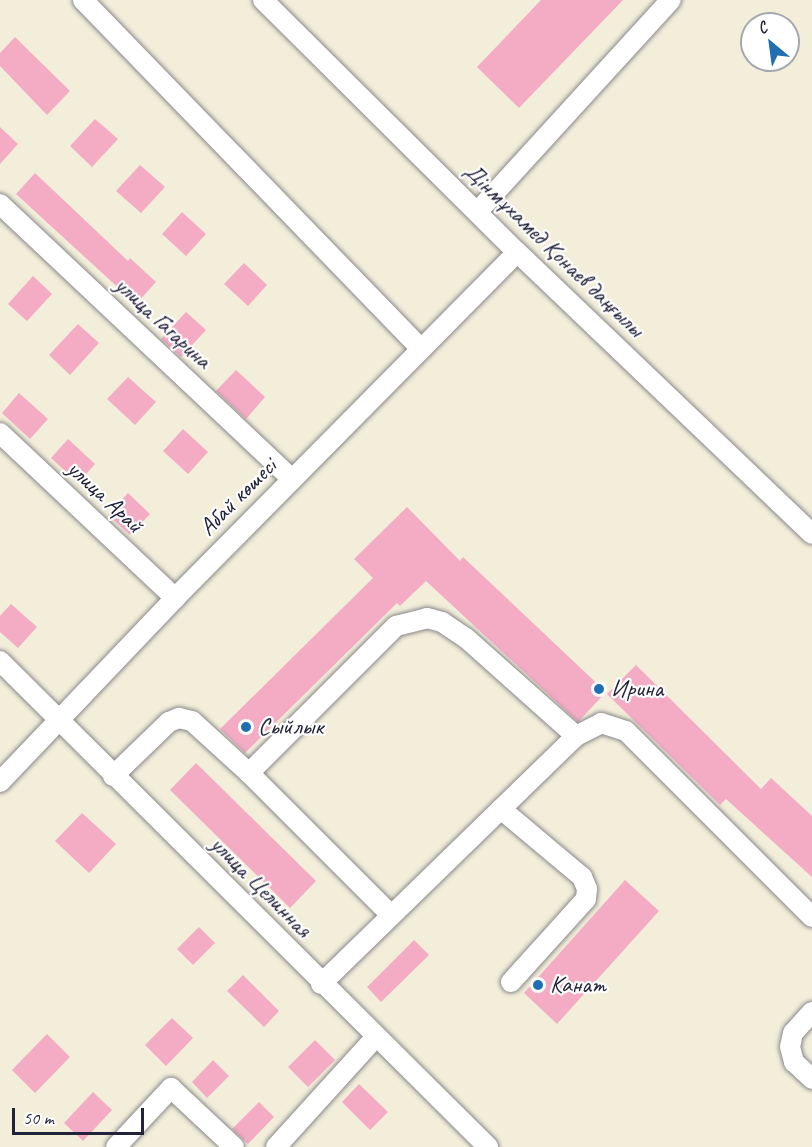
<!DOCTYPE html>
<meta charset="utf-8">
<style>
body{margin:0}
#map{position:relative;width:812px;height:1147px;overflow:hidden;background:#f2eeda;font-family:Caveat,sans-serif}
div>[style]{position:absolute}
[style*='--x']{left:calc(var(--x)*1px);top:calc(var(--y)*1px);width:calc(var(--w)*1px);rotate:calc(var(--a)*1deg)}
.building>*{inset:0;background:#f4acc5}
.roads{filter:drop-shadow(0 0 2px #8a888a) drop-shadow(0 0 2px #8a888a)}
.minor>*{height:20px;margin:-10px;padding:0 10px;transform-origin:10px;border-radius:10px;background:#fff}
.dots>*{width:16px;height:16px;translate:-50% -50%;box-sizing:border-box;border:3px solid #fff;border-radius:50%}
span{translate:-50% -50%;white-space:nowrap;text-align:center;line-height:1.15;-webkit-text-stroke:4.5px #fff;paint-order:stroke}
.street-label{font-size:24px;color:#22223b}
.poi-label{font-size:24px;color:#22223b}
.left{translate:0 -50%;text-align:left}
.north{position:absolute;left:740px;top:12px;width:60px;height:60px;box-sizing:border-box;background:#fff;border:2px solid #a7a7b1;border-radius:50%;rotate:331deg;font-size:16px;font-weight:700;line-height:24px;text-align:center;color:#22223b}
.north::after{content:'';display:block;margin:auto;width:21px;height:27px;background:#1f6fb2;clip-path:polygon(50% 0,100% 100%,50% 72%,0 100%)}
.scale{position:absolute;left:12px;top:1108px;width:132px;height:27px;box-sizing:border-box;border:3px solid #22223b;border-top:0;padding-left:8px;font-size:18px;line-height:21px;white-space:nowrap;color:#22223b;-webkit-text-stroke:4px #fff;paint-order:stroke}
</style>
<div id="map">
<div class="building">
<i style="clip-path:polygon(541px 0,623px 0,519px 108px,477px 67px)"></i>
<i style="clip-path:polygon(15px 37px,70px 91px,47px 115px,0 66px,0 53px)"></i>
<i style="clip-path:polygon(95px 119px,118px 139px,92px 167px,70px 146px)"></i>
<i style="clip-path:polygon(0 127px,18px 144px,0 164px)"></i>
<i style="clip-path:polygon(140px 165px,165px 187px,141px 213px,116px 191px)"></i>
<i style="clip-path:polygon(35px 173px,128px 261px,130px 258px,156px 282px,136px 304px,16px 194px)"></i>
<i style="clip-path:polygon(182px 212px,206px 234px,186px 256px,162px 234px)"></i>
<i style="clip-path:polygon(244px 263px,267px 285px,248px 306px,224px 284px)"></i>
<i style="clip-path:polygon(33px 276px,52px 294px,27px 321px,8px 304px)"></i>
<i style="clip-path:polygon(186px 312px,206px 330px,181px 357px,161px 339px)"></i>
<i style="clip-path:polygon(78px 324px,99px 343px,70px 375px,49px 355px)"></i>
<i style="clip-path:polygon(236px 370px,265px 397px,246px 419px,216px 391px)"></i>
<i style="clip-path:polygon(128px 377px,156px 402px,135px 425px,107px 399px)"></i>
<i style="clip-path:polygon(19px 393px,48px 419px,30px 439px,2px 413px)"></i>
<i style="clip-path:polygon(183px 429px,208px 452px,188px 474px,163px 451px)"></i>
<i style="clip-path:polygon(68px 439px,95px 464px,78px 483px,51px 458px)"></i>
<i style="clip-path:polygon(128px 493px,150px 514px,130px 535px,108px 515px)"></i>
<i style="clip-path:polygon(407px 507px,460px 561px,463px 557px,606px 692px,578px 722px,426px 581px,400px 606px,397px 603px,245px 753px,220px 729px,373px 578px,354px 559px)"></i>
<i style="clip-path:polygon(11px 604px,37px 627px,18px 648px,0 632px,0 616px)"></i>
<i style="clip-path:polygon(636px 665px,761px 789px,771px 778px,812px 816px,812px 877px,726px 799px,720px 805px,607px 694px)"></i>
<i style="clip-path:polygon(196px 763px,316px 881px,290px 908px,170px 790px)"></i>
<i style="clip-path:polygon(82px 813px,116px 844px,89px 873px,55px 841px)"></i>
<i style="clip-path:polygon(625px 880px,659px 911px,557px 1024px,524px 993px)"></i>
<i style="clip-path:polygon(199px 927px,215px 943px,193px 965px,177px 949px)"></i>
<i style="clip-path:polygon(414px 940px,429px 955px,381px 1002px,367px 987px)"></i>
<i style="clip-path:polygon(243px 975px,279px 1011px,264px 1027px,227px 991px)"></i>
<i style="clip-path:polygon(172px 1018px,193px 1038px,166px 1066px,145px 1045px)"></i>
<i style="clip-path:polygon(47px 1034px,70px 1057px,35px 1093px,12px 1070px)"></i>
<i style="clip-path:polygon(315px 1040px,335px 1060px,308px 1087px,288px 1067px)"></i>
<i style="clip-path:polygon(213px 1060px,229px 1076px,207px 1098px,192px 1082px)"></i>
<i style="clip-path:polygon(359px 1084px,388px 1112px,370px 1130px,342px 1102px)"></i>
<i style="clip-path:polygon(93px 1092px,112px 1110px,83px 1141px,64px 1123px)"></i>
<i style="clip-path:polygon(259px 1102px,274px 1117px,248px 1144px,232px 1129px)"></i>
</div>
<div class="roads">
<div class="minor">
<i style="--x:83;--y:0;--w:486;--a:45.9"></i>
<i style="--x:263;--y:0;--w:358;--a:44.8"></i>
<i style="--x:517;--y:252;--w:408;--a:43.7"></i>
<i style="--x:0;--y:204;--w:401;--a:43.3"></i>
<i style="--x:478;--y:211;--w:286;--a:-47.6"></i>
<i style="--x:0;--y:433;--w:241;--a:43.3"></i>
<i style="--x:0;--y:661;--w:689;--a:44.88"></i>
<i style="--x:249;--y:773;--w:208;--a:-45"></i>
<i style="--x:396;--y:626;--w:32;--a:-14"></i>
<i style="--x:427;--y:618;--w:16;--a:15"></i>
<i style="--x:442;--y:622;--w:29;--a:34"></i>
<i style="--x:466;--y:638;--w:147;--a:41.7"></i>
<i style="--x:113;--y:776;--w:78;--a:-44"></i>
<i style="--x:169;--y:722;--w:11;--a:-22"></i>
<i style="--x:179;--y:718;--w:13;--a:13"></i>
<i style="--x:192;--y:721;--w:77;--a:42.4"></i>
<i style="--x:249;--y:773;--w:201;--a:45"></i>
<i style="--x:0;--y:782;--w:254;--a:-46.4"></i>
<i style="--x:175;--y:598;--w:486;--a:-45.3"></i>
<i style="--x:501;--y:809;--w:106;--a:40"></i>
<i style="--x:582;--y:877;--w:13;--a:67"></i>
<i style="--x:587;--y:889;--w:10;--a:96"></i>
<i style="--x:586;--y:899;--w:112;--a:132.1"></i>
<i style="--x:321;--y:984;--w:356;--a:-44.2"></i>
<i style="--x:576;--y:736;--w:28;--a:-27"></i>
<i style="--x:601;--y:723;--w:26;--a:18"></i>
<i style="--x:626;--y:731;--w:263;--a:45"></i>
<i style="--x:812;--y:1012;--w:28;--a:132"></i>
<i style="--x:793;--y:1033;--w:14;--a:102"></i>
<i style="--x:790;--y:1047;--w:16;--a:75"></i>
<i style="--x:794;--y:1062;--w:25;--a:43"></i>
<i style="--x:116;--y:1147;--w:81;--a:-47"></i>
<i style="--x:171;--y:1088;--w:86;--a:43.1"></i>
<i style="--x:276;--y:1147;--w:147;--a:-47.8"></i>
</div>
</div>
<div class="dots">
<i style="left:599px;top:689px;background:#1f6fb2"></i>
<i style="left:246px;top:727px;background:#1f6fb2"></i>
<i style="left:538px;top:985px;background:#1f6fb2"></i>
</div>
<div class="street-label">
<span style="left:554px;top:250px;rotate:44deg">Дінмұхамед Қонаев даңғылы</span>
<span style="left:163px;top:323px;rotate:43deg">улица Гагарина</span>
<span style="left:105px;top:497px;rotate:43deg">улица Арай</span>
<span style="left:238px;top:497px;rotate:-45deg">Абай көшесі</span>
<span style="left:261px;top:887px;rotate:45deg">улица Целинная</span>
</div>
<div class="poi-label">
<span class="left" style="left:611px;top:689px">Ирина</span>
<span class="left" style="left:258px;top:727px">Сыйлык</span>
<span class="left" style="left:550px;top:985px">Канат</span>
</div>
<div class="north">С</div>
<div class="scale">50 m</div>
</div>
